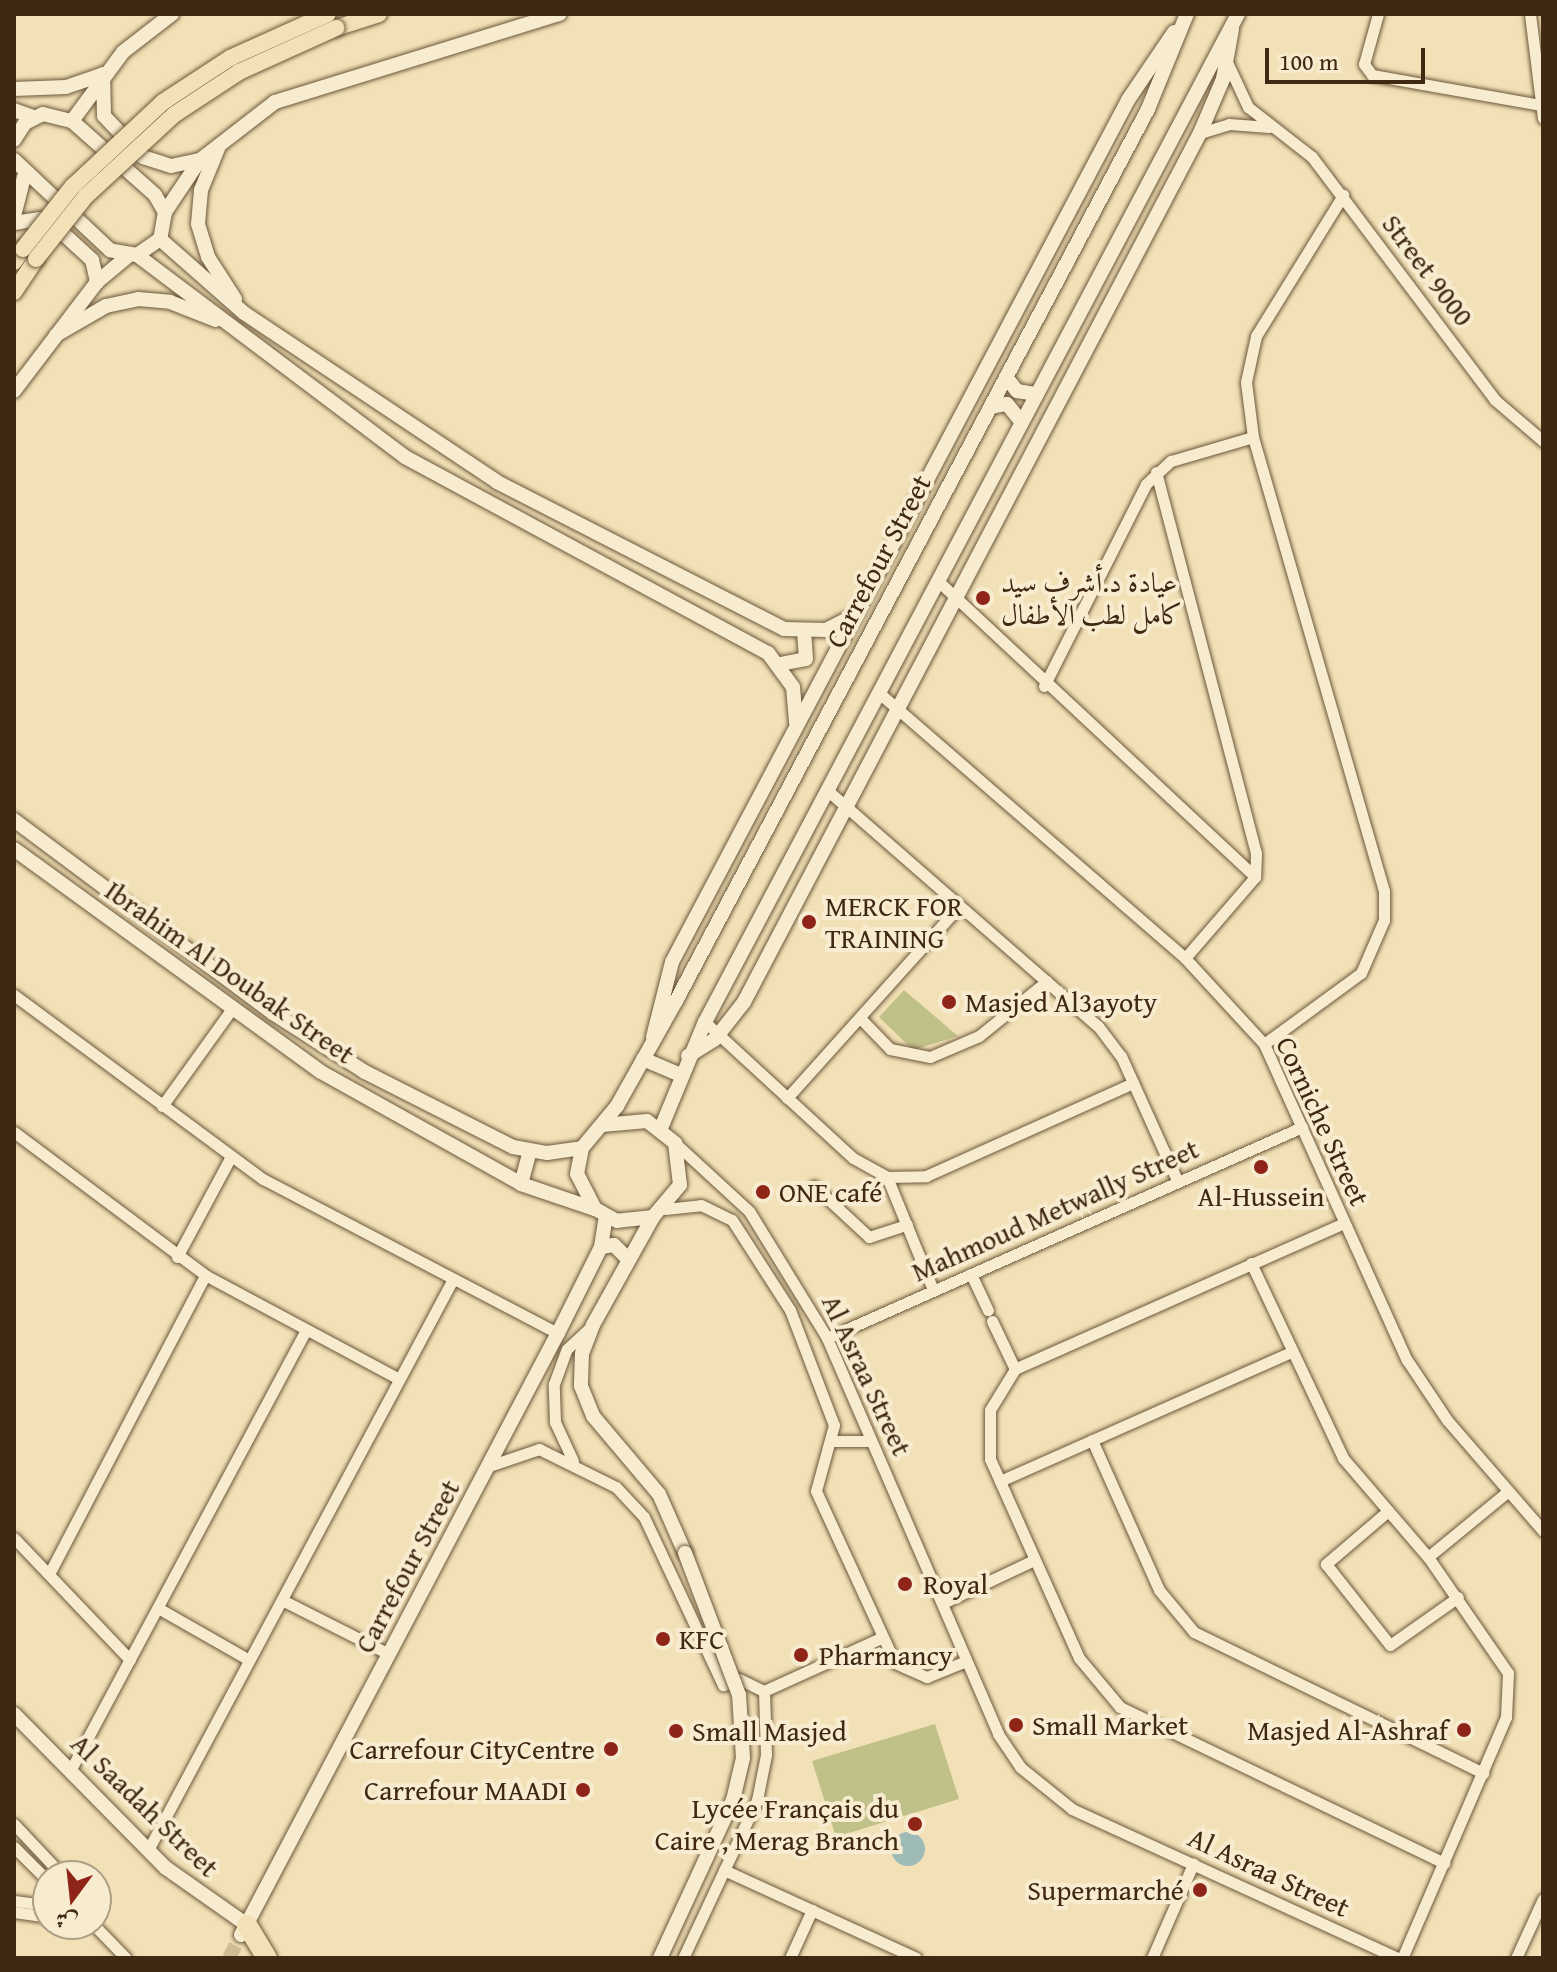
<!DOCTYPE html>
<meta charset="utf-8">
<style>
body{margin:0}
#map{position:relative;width:1557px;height:1972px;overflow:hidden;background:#f2e1b6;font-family:"Gentium Book Plus",Amiri,serif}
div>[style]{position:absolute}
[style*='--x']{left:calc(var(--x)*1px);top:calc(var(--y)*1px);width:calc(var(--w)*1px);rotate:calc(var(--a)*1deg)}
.green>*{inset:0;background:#c0c189}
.water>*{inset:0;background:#9ebbb7}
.round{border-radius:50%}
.tertiary-tunnel>*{height:14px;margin-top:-7px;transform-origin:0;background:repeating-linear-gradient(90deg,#cebc95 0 14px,transparent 0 21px)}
.roads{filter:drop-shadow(0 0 2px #6c573b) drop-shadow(0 0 2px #6c573b)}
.minor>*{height:11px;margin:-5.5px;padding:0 5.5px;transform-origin:5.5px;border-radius:5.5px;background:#f7ecd0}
.tertiary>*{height:14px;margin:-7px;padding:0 7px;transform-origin:7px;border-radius:7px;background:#f7ecd0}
.primary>*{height:16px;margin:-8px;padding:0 8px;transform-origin:8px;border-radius:8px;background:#f2e1b6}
.motorway>*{height:20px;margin:-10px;padding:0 10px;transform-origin:10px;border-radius:10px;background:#f2e1b6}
.bridges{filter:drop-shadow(0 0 2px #6c573b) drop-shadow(0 0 2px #6c573b)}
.tertiary-bridge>*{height:14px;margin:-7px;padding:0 7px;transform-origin:7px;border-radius:7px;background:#f7ecd0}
.primary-bridge>*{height:16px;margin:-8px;padding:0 8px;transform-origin:8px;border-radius:8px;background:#f2e1b6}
.dots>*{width:22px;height:22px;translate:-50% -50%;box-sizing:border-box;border:4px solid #f7ecd0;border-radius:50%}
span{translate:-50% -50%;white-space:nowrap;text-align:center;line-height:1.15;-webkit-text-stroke:8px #f7ecd0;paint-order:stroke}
.street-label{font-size:28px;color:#402912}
.poi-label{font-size:28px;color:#402912}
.left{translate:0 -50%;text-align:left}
.right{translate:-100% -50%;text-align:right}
.frame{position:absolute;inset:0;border:16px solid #402912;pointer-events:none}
.north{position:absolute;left:32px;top:1860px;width:80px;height:80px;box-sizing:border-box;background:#f7ecd0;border:2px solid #ae9e84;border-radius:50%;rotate:195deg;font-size:22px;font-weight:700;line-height:32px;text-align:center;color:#402912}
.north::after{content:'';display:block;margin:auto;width:28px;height:36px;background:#8f2418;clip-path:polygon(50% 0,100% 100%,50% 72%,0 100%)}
.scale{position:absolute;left:1265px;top:48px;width:160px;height:36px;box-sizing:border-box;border:4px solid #402912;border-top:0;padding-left:10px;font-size:24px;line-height:28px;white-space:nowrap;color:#402912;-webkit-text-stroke:6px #f7ecd0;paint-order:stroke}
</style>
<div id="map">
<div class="green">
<i style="clip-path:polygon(904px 990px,958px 1036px,913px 1050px,879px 1017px)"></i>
<i style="clip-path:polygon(935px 1724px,959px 1799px,836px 1837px,812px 1761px)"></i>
</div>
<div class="water">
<i class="round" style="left:891px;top:1832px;width:34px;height:34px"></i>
</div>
<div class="tertiary-tunnel">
<i style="--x:229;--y:1958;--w:26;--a:-62"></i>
</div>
<div class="roads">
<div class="minor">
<i style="--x:1378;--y:14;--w:52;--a:105.6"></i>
<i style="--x:1364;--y:64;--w:14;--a:54"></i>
<i style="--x:1372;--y:75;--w:172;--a:10.1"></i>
<i style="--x:1530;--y:14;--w:105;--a:82.9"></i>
<i style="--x:1227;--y:62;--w:50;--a:65"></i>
<i style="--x:1248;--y:107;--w:81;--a:38"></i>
<i style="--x:1312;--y:157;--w:304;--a:53"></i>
<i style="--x:1495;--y:400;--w:63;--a:40.5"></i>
<i style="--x:1200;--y:133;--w:30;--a:-17"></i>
<i style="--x:1229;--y:124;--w:40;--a:4.3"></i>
<i style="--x:1156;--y:472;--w:394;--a:75.3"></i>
<i style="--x:1256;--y:853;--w:24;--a:92"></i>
<i style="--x:1255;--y:877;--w:107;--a:130.8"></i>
<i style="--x:937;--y:580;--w:435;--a:43"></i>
<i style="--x:1044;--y:686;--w:226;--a:-63.2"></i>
<i style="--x:1146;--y:484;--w:34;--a:-43"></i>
<i style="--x:1171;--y:461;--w:85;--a:-16.3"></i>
<i style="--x:878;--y:692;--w:406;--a:40.9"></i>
<i style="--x:1185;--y:958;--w:117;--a:47.4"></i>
<i style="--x:1264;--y:1044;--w:347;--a:65.7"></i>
<i style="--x:1407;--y:1360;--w:72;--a:56.3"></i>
<i style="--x:1447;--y:1420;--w:147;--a:49.1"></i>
<i style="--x:827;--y:790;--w:359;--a:41.1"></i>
<i style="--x:1098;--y:1026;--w:38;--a:53"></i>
<i style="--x:1121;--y:1056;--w:138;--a:65.7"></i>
<i style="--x:14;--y:995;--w:310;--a:36.5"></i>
<i style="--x:263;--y:1179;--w:333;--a:27.6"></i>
<i style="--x:862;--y:1020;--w:40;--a:46"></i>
<i style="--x:890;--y:1049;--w:41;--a:11.3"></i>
<i style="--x:930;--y:1057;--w:53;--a:-23.2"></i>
<i style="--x:979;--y:1036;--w:87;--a:-39"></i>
<i style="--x:705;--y:1022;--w:201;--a:42.6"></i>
<i style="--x:853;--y:1158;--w:39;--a:29"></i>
<i style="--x:887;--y:1177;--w:39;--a:-1"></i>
<i style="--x:926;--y:1176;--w:227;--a:-24.2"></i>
<i style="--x:1264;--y:1044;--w:120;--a:-36.2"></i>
<i style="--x:1361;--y:973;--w:58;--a:-66.5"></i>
<i style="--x:1384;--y:920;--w:29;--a:-90"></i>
<i style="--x:1384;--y:891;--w:473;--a:-106.1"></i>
<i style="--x:1253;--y:437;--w:55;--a:-97.3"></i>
<i style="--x:1246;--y:382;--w:47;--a:-77.7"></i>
<i style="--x:1256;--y:336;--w:166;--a:-58.3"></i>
<i style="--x:787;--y:1098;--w:258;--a:-48.1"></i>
<i style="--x:162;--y:1106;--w:118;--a:-54.3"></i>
<i style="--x:14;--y:1132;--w:239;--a:36.8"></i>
<i style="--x:205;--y:1275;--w:220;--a:28.2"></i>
<i style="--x:675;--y:1143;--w:100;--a:42.6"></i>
<i style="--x:749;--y:1211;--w:149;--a:58.4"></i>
<i style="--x:827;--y:1338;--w:431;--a:66.6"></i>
<i style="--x:998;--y:1734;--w:40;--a:56"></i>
<i style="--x:1020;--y:1767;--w:67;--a:38.9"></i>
<i style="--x:1072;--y:1809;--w:358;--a:24.6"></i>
<i style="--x:887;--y:1177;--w:122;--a:67.8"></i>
<i style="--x:814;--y:1186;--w:75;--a:42.8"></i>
<i style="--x:869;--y:1237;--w:40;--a:-18"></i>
<i style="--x:665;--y:1209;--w:36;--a:-6"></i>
<i style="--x:701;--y:1205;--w:34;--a:26"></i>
<i style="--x:732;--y:1220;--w:107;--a:57.2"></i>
<i style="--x:790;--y:1310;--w:123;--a:69.1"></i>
<i style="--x:834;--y:1425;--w:68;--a:105.3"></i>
<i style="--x:816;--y:1491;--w:189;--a:65.3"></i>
<i style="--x:895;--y:1663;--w:35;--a:24"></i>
<i style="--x:927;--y:1677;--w:42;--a:-22.3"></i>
<i style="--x:1344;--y:1223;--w:360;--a:156.1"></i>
<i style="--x:1015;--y:1369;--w:48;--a:121.4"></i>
<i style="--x:990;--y:1410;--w:49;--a:90"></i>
<i style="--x:990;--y:1459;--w:218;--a:65.9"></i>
<i style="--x:1079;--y:1658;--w:64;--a:50.1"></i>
<i style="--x:1120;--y:1707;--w:360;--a:25.7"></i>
<i style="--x:177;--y:1257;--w:112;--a:-61.8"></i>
<i style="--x:1251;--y:1263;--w:216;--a:64.7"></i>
<i style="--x:1343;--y:1458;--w:130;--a:49.4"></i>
<i style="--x:1428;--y:1557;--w:141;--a:55.4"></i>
<i style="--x:1508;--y:1673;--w:44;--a:92.6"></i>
<i style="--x:1506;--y:1717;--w:262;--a:113.3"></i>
<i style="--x:971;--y:1274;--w:40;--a:65"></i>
<i style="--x:992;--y:1321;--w:53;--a:64.4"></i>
<i style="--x:827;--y:1338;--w:520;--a:-23.95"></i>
<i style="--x:1092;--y:1440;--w:164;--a:65.9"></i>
<i style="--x:1159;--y:1590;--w:55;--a:50.2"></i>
<i style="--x:1194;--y:1632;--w:322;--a:26"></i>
<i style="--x:832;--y:1441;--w:39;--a:0"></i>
<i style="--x:573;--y:1461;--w:43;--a:-114.8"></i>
<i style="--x:555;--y:1422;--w:38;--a:-92"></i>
<i style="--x:554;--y:1384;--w:37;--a:-70"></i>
<i style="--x:567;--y:1349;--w:33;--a:-43"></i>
<i style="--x:489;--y:1466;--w:53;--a:-18.8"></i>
<i style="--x:539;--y:1449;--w:86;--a:26.3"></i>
<i style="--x:616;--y:1487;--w:41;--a:47"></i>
<i style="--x:644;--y:1517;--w:186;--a:64.8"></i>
<i style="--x:723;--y:1685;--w:17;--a:-21"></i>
<i style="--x:739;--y:1679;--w:28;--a:26"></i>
<i style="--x:1000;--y:1481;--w:316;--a:-23.9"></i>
<i style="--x:1388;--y:1511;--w:82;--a:139.5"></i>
<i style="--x:1326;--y:1564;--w:103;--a:51.7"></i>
<i style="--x:1390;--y:1645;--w:83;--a:-35.2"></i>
<i style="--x:14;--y:1538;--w:168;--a:46.4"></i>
<i style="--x:1428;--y:1557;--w:102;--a:-39.4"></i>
<i style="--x:49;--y:1574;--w:337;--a:-62.4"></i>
<i style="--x:282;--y:1600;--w:120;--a:26.8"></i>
<i style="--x:943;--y:1603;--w:101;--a:-25.3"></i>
<i style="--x:158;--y:1608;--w:105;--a:29.7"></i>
<i style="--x:70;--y:1771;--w:500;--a:-61.85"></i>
<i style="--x:14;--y:1824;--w:71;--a:46.7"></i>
<i style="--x:14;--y:1847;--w:48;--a:45"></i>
<i style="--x:148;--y:1850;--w:647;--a:-61.89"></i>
<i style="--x:724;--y:1870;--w:211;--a:24.6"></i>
<i style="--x:14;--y:1901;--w:34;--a:7"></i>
<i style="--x:14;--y:1912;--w:34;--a:8"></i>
<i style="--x:93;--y:1924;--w:47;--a:45.9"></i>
<i style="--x:683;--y:1958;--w:174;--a:-64.9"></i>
<i style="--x:757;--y:1800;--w:46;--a:-78.7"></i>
<i style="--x:766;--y:1755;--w:64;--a:-91.8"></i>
<i style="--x:764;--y:1691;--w:128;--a:-24.4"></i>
<i style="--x:790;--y:1958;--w:53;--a:-65.4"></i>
<i style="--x:1152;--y:1958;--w:103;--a:-66.4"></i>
<i style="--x:1516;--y:1958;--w:65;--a:-65.4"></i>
</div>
<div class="tertiary">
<i style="--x:103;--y:74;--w:42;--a:88.6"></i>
<i style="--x:104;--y:116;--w:57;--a:46.4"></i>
<i style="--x:143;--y:157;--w:29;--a:18"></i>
<i style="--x:171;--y:166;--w:30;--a:-12"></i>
<i style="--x:14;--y:89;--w:52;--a:-2.2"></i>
<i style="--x:66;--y:87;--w:39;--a:-19"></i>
<i style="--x:14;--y:110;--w:20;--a:20"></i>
<i style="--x:72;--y:121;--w:86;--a:-53.5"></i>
<i style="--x:123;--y:52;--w:62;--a:-37.8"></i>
<i style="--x:14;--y:140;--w:20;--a:-57"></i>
<i style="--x:25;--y:123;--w:20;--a:-27"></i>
<i style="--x:43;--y:114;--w:30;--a:14"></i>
<i style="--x:72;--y:121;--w:111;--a:41.7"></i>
<i style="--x:155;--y:195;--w:20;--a:60"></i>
<i style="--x:165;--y:212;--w:27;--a:100"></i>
<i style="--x:160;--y:239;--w:28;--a:145"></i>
<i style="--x:137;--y:255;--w:27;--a:-170"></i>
<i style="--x:110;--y:250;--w:132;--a:-136.8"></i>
<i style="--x:219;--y:146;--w:48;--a:112.2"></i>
<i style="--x:201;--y:190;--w:34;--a:95"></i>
<i style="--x:198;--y:224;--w:34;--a:73"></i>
<i style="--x:208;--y:257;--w:50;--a:57.3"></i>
<i style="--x:165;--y:212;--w:63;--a:-56.1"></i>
<i style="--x:200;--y:160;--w:95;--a:-37.7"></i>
<i style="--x:275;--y:102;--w:298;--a:-17.2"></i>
<i style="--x:14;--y:216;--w:40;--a:-75.6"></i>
<i style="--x:14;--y:223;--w:25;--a:-9"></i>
<i style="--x:39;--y:219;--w:19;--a:25"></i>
<i style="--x:56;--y:227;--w:49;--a:42.5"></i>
<i style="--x:92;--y:260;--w:23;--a:77"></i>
<i style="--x:160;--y:239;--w:112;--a:41.4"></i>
<i style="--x:244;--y:313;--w:304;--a:33.7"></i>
<i style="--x:497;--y:482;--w:322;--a:27.1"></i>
<i style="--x:784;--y:629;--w:42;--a:1.4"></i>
<i style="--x:826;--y:630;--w:33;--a:-27"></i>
<i style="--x:137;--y:255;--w:336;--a:37"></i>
<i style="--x:405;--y:457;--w:413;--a:28.4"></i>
<i style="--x:768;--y:653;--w:42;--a:53.7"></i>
<i style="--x:793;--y:687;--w:36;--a:85"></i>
<i style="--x:56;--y:335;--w:58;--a:-30.1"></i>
<i style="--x:106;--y:306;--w:33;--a:-12"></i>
<i style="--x:138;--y:299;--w:32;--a:5"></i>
<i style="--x:170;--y:302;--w:49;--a:21.4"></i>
<i style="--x:1006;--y:377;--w:18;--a:52"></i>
<i style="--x:1017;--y:391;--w:18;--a:9"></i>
<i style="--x:14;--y:391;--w:137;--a:-52.7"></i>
<i style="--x:97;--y:282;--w:40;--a:-40"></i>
<i style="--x:991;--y:407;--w:16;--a:-11"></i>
<i style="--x:1007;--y:404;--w:21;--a:51"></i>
<i style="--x:780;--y:664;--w:26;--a:-11"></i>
<i style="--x:806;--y:659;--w:27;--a:-94"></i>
<i style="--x:14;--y:820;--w:323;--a:36.7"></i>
<i style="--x:273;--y:1013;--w:109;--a:32.7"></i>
<i style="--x:365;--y:1072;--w:166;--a:26.9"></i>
<i style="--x:513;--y:1147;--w:35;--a:10"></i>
<i style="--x:547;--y:1153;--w:35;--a:-8"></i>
<i style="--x:14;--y:849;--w:379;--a:36"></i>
<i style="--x:321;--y:1072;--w:229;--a:29.2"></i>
<i style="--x:521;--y:1184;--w:78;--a:18.7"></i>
<i style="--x:653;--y:1037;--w:77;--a:-75.8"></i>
<i style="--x:672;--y:962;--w:975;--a:-62.12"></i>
<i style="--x:1128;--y:100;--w:82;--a:-55.9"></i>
<i style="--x:688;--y:1056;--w:32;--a:-32"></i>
<i style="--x:715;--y:1039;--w:47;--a:-51.9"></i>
<i style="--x:744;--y:1002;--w:981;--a:-62.31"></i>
<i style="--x:1200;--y:133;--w:59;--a:-66.9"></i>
<i style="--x:1223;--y:79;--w:51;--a:-79.8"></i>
<i style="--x:643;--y:1059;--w:39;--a:23"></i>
<i style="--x:602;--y:1125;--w:45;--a:-5.1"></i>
<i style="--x:647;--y:1121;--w:36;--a:38"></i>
<i style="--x:675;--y:1143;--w:42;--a:83.2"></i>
<i style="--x:680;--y:1185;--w:42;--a:130.2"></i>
<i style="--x:653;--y:1217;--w:36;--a:174"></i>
<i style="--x:617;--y:1221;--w:25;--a:-151"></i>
<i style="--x:595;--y:1209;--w:39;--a:-117"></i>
<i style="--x:577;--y:1174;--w:26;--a:-79"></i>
<i style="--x:582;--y:1148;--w:55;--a:-50.2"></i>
<i style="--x:617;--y:1106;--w:120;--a:-60.7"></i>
<i style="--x:676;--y:1001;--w:1009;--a:-62.11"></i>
<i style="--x:1148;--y:109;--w:103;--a:-67.7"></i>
<i style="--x:661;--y:1128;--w:115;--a:-67.5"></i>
<i style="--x:705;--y:1022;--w:1140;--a:-62.13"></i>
<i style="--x:521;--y:1184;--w:34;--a:-75"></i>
<i style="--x:653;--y:1217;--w:124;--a:119.1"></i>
<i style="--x:593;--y:1325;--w:30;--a:111"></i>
<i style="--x:582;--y:1353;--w:33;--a:92"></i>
<i style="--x:581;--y:1386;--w:32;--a:68"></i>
<i style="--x:593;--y:1416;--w:102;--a:49.8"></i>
<i style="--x:659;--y:1494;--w:64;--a:66.2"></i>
<i style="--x:601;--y:1247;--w:13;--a:-9"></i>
<i style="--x:614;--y:1245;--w:17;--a:45"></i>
<i style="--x:14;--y:1714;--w:216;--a:45.4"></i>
<i style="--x:166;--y:1868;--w:99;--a:35.1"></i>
<i style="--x:241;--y:1935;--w:680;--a:-62.23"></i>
<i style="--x:558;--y:1333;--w:96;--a:-63.4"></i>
<i style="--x:601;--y:1247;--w:30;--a:-81"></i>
</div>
<div class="primary">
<i style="--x:336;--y:28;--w:45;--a:-18"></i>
<i style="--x:14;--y:262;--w:16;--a:-55"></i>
<i style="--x:14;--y:292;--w:40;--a:-56"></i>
</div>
<div class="motorway">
<i style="--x:247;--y:1925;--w:39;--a:59"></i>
</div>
</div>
<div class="bridges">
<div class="tertiary-bridge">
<i style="--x:660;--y:1958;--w:174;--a:-65.2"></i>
<i style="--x:733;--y:1800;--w:43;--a:-76.6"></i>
<i style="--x:743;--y:1758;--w:63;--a:-93.6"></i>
<i style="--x:739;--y:1695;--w:152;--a:-110.8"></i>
</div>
<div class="primary-bridge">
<i style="--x:23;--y:249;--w:80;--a:-51.6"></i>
<i style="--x:73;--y:186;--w:123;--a:-43"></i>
<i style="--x:163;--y:102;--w:80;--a:-33.3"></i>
<i style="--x:230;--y:58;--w:107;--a:-24.2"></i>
<i style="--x:36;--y:259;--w:80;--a:-51.6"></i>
<i style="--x:86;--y:196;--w:121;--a:-42.7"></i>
<i style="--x:175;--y:114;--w:77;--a:-33.3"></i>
<i style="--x:239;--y:72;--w:107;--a:-24.4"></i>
</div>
</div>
<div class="dots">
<i style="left:983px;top:598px;background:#8f2418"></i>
<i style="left:809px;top:922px;background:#8f2418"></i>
<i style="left:949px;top:1002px;background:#8f2418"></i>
<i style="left:1261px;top:1167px;background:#8f2418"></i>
<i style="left:763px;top:1192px;background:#8f2418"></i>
<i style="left:905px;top:1584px;background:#8f2418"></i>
<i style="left:663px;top:1639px;background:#8f2418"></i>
<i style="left:801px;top:1655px;background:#8f2418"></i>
<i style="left:1016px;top:1725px;background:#8f2418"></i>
<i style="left:1464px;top:1730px;background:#8f2418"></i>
<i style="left:676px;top:1731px;background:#8f2418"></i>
<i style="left:611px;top:1749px;background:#8f2418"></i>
<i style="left:583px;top:1790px;background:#8f2418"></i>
<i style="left:915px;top:1824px;background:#8f2418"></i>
<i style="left:1200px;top:1890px;background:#8f2418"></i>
</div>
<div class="street-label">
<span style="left:1428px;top:270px;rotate:53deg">Street 9000</span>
<span style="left:878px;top:561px;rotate:-62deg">Carrefour Street</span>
<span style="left:230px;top:972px;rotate:35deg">Ibrahim Al Doubak Street</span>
<span style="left:1323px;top:1121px;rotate:65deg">Corniche Street</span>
<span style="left:1055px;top:1210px;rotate:-24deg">Mahmoud Metwally Street</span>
<span style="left:867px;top:1375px;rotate:65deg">Al Asraa Street</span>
<span style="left:407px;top:1566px;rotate:-62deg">Carrefour Street</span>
<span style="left:145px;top:1805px;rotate:44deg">Al Saadah Street</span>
<span style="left:1269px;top:1872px;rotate:25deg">Al Asraa Street</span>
</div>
<div class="poi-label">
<span class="left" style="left:1001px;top:598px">عيادة د.أشرف سيد<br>كامل لطب الأطفال</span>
<span class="left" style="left:825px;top:922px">MERCK FOR<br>TRAINING</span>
<span class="left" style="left:965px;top:1002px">Masjed Al3ayoty</span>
<span class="left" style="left:779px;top:1192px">ONE café</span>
<span style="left:1261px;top:1196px">Al-Hussein</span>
<span class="left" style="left:923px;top:1584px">Royal</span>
<span class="left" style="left:679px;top:1639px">KFC</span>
<span class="left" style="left:819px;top:1655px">Pharmancy</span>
<span class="left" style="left:1032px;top:1725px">Small Market</span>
<span class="right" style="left:1448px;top:1730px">Masjed Al-Ashraf</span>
<span class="left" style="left:692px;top:1731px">Small Masjed</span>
<span class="right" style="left:595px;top:1749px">Carrefour CityCentre</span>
<span class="right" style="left:567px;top:1790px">Carrefour MAADI</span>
<span class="right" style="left:899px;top:1824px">Lycée Français du<br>Caire , Merag Branch</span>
<span class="right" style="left:1184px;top:1890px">Supermarché</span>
</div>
<div class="frame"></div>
<div class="north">ش</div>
<div class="scale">100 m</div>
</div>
